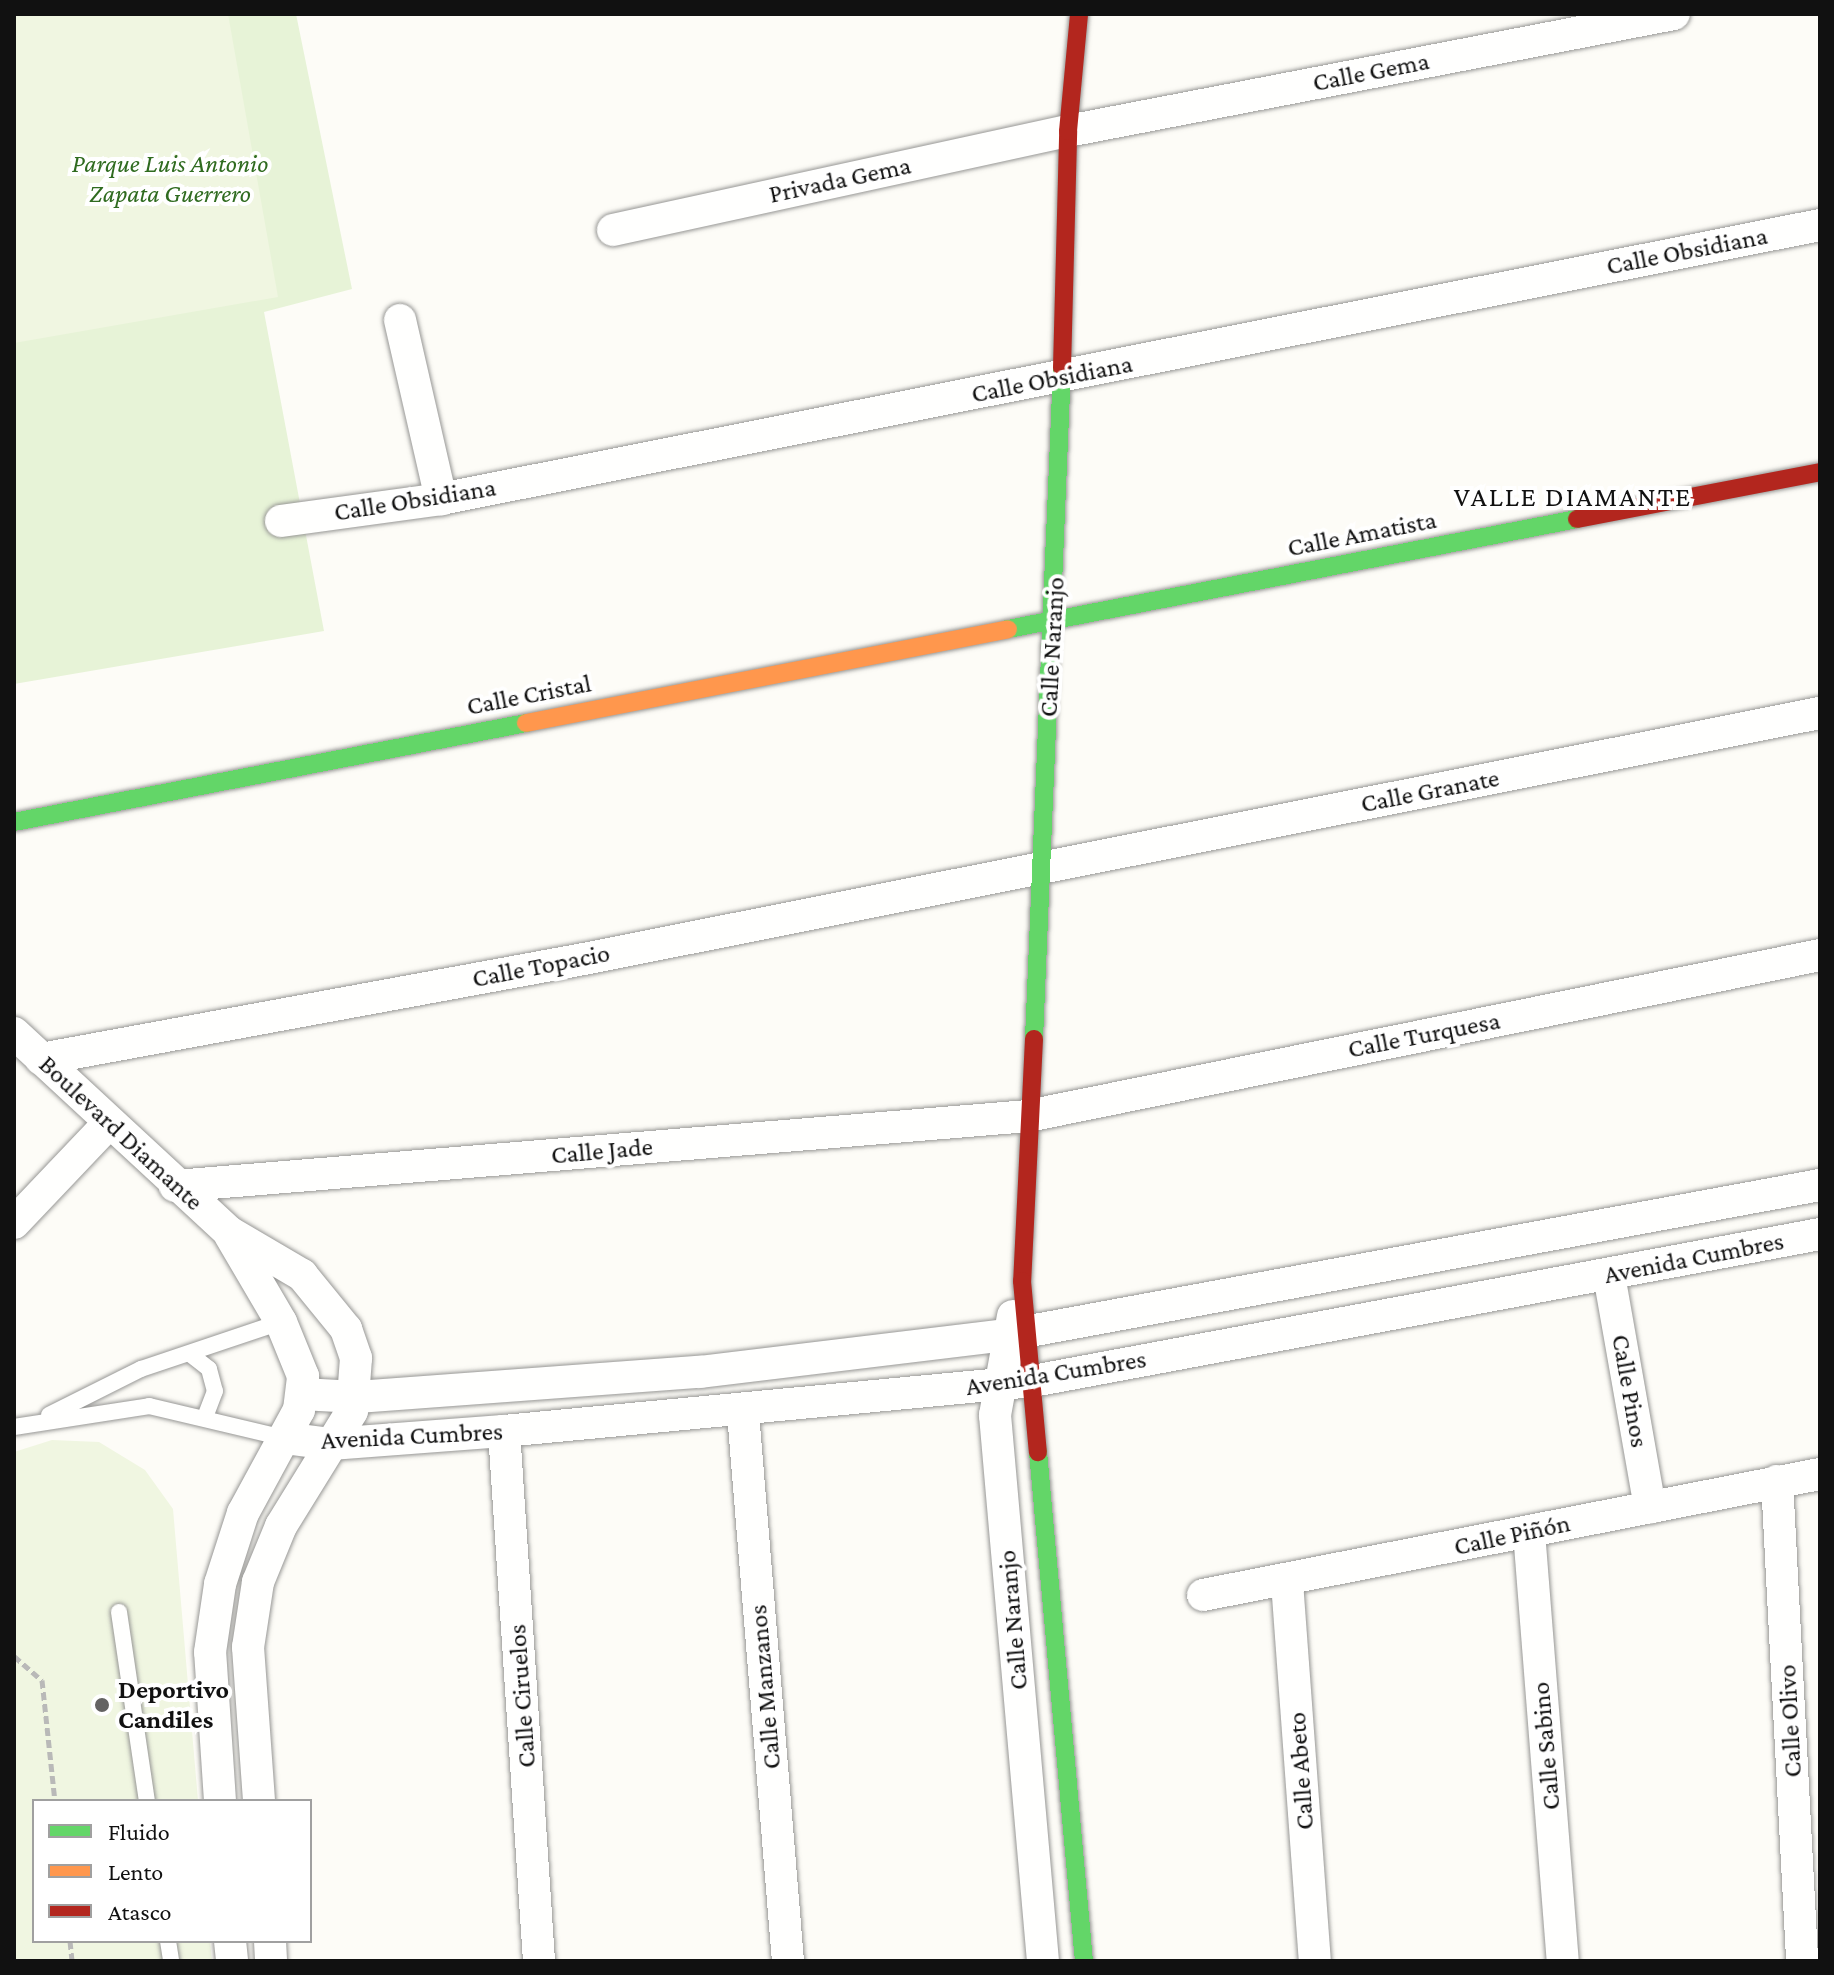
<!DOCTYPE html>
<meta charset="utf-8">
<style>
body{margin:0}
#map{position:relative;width:1834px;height:1975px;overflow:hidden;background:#fdfcf7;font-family:"Crimson Pro",serif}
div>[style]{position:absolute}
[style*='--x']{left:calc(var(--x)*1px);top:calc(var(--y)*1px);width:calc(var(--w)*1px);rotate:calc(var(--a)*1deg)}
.green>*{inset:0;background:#e7f3d7}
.pitch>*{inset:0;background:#f0f6e1}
.path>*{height:5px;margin-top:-2.5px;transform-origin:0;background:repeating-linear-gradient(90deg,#b9b9b8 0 8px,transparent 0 12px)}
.roads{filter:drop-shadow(0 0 2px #979795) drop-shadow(0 0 2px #979795)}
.lane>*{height:16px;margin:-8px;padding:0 8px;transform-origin:8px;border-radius:8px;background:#fffffe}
.street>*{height:32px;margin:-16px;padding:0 16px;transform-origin:16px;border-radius:16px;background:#fffffe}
.fast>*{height:18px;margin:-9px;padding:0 9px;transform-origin:9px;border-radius:9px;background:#63d668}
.slow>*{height:18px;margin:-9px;padding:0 9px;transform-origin:9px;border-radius:9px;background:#ff974d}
.jam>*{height:18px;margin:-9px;padding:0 9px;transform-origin:9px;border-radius:9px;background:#b3261e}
.dots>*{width:22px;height:22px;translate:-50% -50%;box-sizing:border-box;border:4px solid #fff;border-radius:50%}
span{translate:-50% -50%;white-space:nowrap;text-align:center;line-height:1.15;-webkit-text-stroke:8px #fff;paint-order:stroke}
.street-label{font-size:26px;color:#111}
.park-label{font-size:26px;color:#2f6b1f;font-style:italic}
.poi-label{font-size:26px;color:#111;font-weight:700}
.left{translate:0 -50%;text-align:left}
.neighbourhood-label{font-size:28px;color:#111;letter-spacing:2px}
.frame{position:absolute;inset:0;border:16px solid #111;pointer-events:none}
.legend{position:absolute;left:32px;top:1799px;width:280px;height:144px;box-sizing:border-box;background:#fff;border:2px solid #a0a0a0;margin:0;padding:10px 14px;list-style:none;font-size:24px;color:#111}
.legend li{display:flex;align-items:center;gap:16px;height:40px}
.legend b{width:40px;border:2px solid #a0a0a0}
</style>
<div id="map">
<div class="green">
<i style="clip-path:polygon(14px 14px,296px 14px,352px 289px,264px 312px,324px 631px,14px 684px)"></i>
</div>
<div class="pitch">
<i style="clip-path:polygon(14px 14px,228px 14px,278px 297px,14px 343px)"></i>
<i style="clip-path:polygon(52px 1440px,99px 1442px,145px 1470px,173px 1509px,198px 1801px,34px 1801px,34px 1941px,210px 1941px,212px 1961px,14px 1961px,14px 1452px)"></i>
</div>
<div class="path">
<i style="--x:14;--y:1656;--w:37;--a:41"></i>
<i style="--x:42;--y:1680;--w:122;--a:83.9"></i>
<i style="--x:70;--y:1941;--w:20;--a:84"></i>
</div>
<div class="roads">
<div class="lane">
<i style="--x:190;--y:1354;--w:24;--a:38"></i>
<i style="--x:209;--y:1369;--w:23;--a:75"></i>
<i style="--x:215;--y:1391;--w:26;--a:111"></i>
<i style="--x:49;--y:1415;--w:103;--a:-26.6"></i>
<i style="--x:141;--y:1369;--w:148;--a:-18.6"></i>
<i style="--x:14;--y:1427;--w:137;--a:-8.8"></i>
<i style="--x:149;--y:1406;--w:139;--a:13.3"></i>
<i style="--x:119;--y:1612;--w:191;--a:81.6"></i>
<i style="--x:168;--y:1941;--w:20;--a:81"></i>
</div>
<div class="street">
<i style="--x:613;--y:230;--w:466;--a:-12.3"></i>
<i style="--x:1068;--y:131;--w:617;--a:-10.93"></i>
<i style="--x:400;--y:320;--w:184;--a:77.1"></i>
<i style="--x:281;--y:521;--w:162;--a:-7.8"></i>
<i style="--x:441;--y:499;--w:1406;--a:-11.24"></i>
<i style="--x:14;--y:1033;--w:293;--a:42.8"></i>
<i style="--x:229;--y:1232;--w:85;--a:30.5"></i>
<i style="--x:302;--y:1275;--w:70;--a:50.8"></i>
<i style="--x:346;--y:1329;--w:31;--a:71"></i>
<i style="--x:356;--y:1358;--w:53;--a:94.3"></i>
<i style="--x:352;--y:1411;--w:135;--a:121.7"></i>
<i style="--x:281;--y:1526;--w:61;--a:112.3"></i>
<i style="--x:258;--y:1582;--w:66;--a:98.7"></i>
<i style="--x:248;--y:1647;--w:154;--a:85.9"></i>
<i style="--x:41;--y:1059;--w:557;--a:-10.44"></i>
<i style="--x:589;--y:958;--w:1255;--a:-11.26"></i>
<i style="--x:175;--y:1186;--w:856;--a:-4.69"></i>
<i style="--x:1028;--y:1116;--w:808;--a:-11.49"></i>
<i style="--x:14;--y:1223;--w:138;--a:-46.5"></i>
<i style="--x:1609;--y:1275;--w:236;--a:80"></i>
<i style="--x:1013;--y:1316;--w:101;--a:100.3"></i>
<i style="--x:995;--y:1415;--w:548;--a:84.98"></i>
<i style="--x:302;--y:1394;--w:54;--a:3.2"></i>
<i style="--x:356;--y:1397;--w:345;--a:-4.2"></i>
<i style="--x:700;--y:1372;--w:310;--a:-6.9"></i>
<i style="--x:1008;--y:1335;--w:826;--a:-10.47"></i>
<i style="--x:743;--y:1413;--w:550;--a:85.31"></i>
<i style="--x:504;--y:1431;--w:531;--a:86.22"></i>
<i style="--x:284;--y:1438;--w:46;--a:7.4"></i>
<i style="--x:330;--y:1444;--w:174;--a:-4.3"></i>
<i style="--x:504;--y:1431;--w:531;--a:-5.4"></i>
<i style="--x:1033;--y:1381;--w:801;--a:-10.58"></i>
<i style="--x:1777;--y:1481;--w:481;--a:87"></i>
<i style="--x:1529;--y:1532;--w:430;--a:85.5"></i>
<i style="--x:1287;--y:1582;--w:380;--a:85.8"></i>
<i style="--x:1203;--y:1595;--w:629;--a:-11.1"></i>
<i style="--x:220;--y:1801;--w:149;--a:-93.8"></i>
<i style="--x:210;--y:1652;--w:69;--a:-81.6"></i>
<i style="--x:220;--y:1584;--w:75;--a:-72.1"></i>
<i style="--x:243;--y:1513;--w:117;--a:-61.5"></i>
<i style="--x:299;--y:1410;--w:34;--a:-83"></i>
<i style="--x:303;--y:1376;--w:58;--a:-112.2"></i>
<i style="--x:281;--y:1322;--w:101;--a:-120.4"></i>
<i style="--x:230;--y:1941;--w:20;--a:84"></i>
<i style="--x:270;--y:1941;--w:20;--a:87"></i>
</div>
<div class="fast">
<i style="--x:1008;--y:629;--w:580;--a:-10.94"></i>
<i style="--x:14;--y:822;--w:521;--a:-10.94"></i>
<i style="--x:1034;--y:1039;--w:672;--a:-87.61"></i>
<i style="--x:1038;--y:1452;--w:511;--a:84.84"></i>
</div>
<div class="slow">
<i style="--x:526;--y:723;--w:491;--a:-11"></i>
</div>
<div class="jam">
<i style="--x:1062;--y:368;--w:237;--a:-88.5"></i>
<i style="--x:1068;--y:131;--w:118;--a:-84.6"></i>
<i style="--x:1577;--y:519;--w:248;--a:-10.9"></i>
<i style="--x:1034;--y:1039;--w:242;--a:92.8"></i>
<i style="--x:1022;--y:1281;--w:172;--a:84.7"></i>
</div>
</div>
<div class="dots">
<i style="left:102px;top:1705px;background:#646362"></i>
</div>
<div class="street-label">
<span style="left:1371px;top:72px;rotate:-11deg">Calle Gema</span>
<span style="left:840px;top:180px;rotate:-12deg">Privada Gema</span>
<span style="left:1687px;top:251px;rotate:-11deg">Calle Obsidiana</span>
<span style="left:1052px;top:379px;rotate:-11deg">Calle Obsidiana</span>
<span style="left:415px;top:500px;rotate:-9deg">Calle Obsidiana</span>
<span style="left:1362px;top:534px;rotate:-11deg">Calle Amatista</span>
<span style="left:1052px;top:647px;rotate:-87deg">Calle Naranjo</span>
<span style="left:529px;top:695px;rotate:-11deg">Calle Cristal</span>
<span style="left:1430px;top:791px;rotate:-11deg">Calle Granate</span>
<span style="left:541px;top:966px;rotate:-11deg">Calle Topacio</span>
<span style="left:1424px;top:1035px;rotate:-11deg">Calle Turquesa</span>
<span style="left:121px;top:1133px;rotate:43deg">Boulevard Diamante</span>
<span style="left:602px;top:1151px;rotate:-5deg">Calle Jade</span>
<span style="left:1694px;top:1258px;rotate:-11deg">Avenida Cumbres</span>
<span style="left:1056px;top:1373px;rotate:-9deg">Avenida Cumbres</span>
<span style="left:1630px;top:1391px;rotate:80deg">Calle Pinos</span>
<span style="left:412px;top:1436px;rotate:-3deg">Avenida Cumbres</span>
<span style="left:1512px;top:1535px;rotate:-12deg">Calle Piñón</span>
<span style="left:1013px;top:1620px;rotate:-95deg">Calle Naranjo</span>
<span style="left:765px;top:1687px;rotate:-95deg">Calle Manzanos</span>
<span style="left:522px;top:1696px;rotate:-94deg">Calle Ciruelos</span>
<span style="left:1790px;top:1721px;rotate:-93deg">Calle Olivo</span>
<span style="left:1546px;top:1746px;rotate:-95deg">Calle Sabino</span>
<span style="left:1301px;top:1771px;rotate:-94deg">Calle Abeto</span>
</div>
<div class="park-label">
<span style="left:170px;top:179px">Parque Luis Antonio<br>Zapata Guerrero</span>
</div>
<div class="poi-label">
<span class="left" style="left:118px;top:1705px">Deportivo<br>Candiles</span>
</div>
<div class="neighbourhood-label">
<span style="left:1573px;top:497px">VALLE DIAMANTE</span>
</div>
<div class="frame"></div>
<ul class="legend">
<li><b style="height:10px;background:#63d668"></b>Fluido</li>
<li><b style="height:10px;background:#ff974d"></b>Lento</li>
<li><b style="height:10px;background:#b3261e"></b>Atasco</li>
</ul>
</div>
